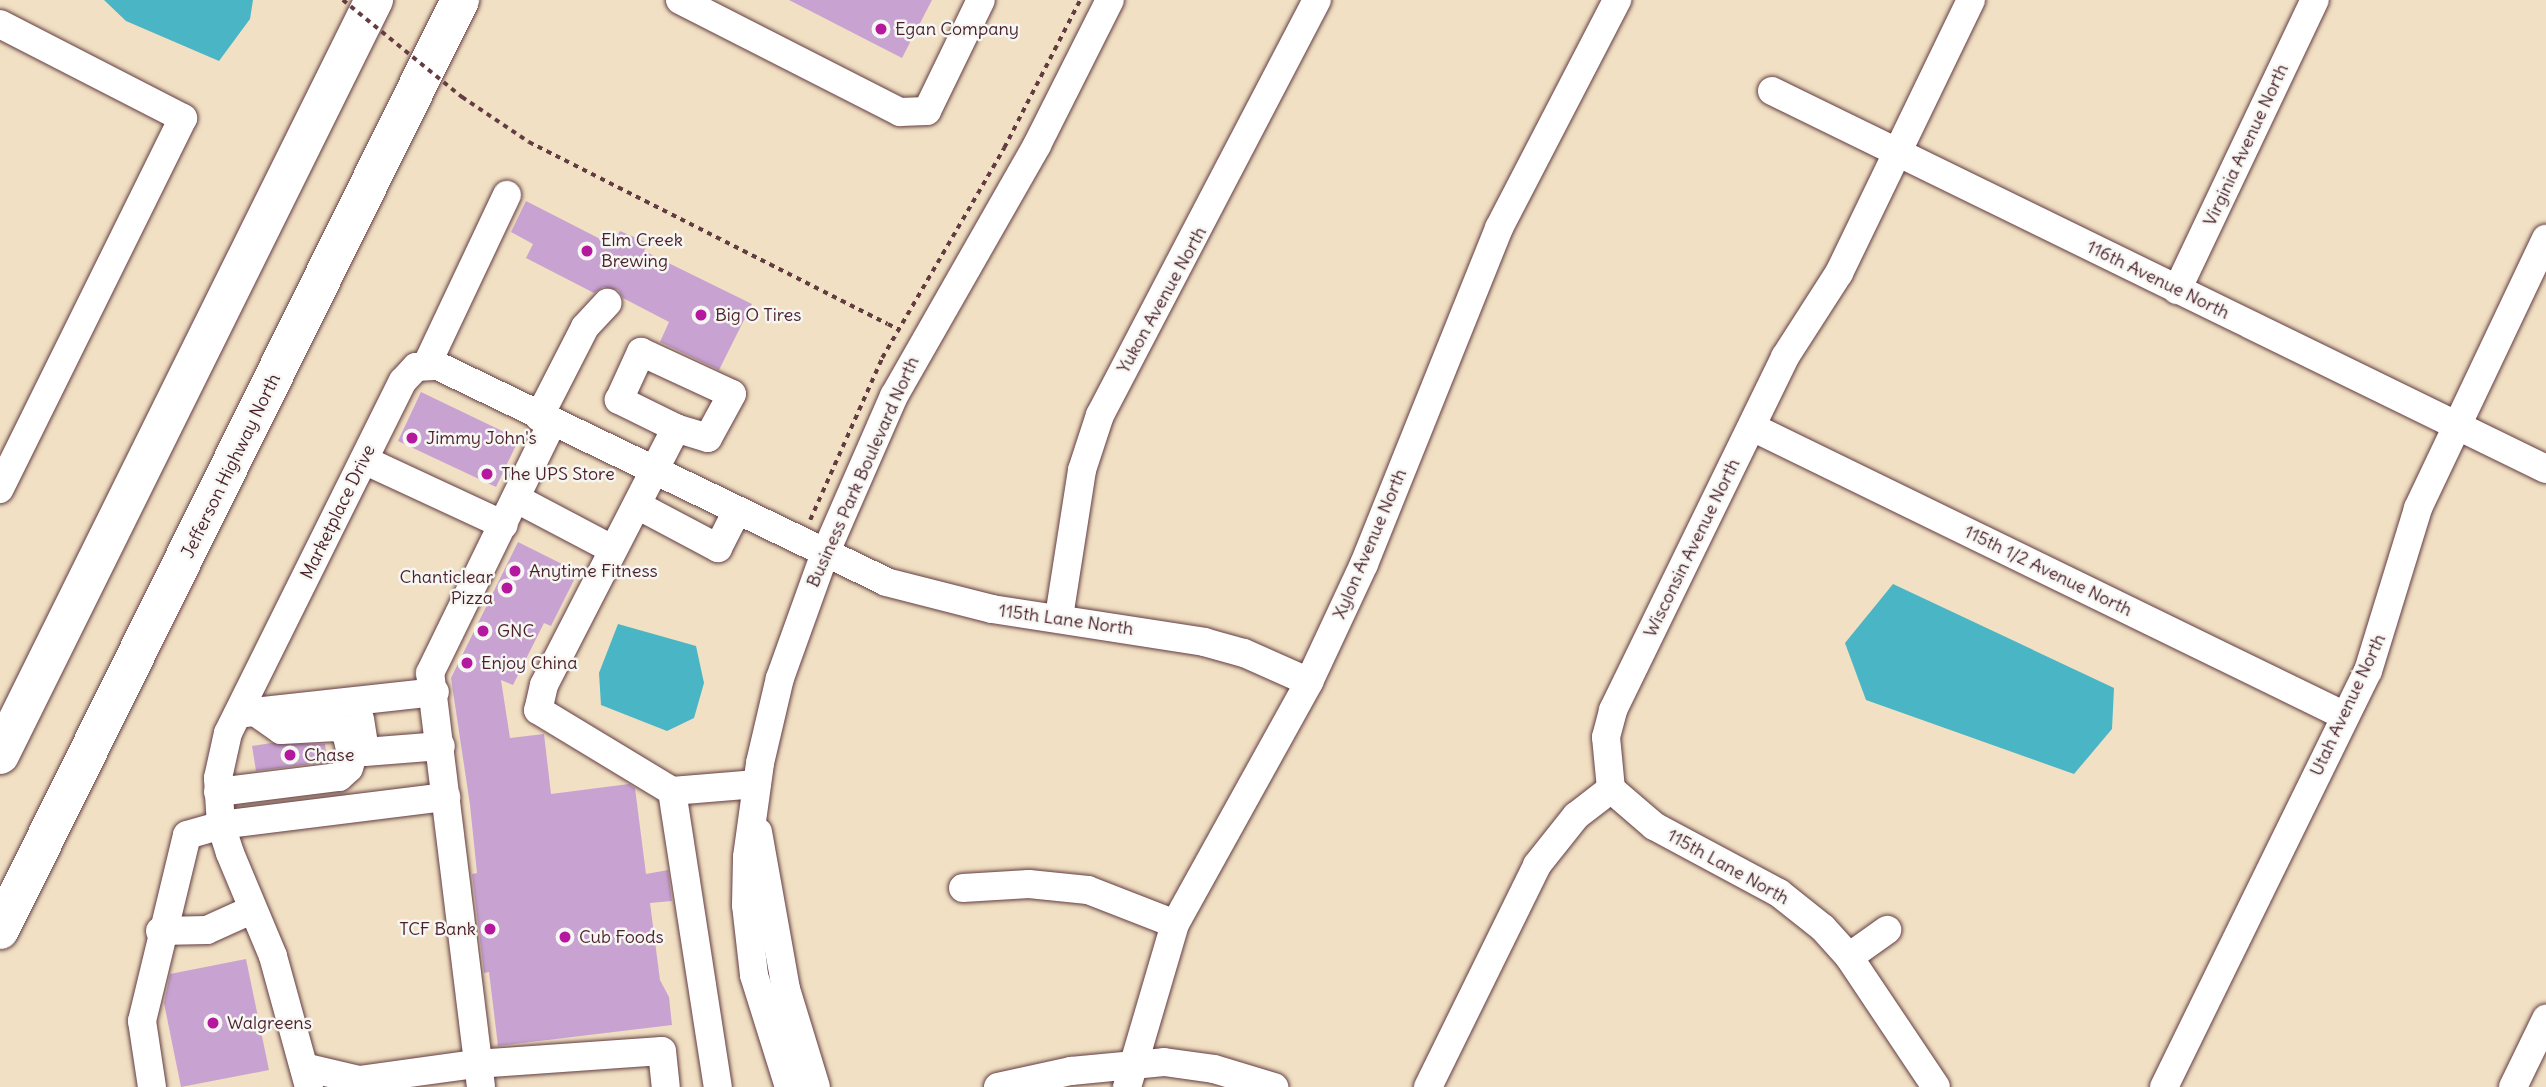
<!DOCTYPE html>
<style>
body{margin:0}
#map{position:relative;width:2546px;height:1087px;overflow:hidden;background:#f1e0c3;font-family:Delius,sans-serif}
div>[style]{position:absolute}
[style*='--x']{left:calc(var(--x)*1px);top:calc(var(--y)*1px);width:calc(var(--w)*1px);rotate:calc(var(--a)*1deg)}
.water>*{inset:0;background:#49b5c5}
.building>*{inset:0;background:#c8a3d2}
.path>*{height:3.5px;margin-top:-1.75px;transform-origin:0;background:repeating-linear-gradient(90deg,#633c42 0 5px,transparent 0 10px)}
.roads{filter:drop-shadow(0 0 2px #633c42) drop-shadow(0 0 2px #633c42)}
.minor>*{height:28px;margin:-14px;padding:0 14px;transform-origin:14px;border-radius:14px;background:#fff}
.highway>*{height:38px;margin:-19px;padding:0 19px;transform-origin:19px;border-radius:19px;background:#fff}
.path-bridge>*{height:3.5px;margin-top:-1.75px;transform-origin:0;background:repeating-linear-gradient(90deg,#633c42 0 5px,transparent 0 10px)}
.dots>*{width:19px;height:19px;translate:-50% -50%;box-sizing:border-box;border:4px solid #f6f6f2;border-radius:50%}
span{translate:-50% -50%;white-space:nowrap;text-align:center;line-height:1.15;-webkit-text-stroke:5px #f6f6f2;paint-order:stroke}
.poi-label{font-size:18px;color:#4a1f2b}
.left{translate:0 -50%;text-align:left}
.right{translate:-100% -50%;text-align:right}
.street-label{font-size:18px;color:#4a1f2b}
</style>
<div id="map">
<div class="water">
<i style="clip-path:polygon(104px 0,253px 0,250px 19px,219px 61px,126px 21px)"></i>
<i style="clip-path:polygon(1893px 584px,2114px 688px,2112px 729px,2074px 774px,1866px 700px,1845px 643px)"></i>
<i style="clip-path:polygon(618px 624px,696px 646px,704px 683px,694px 718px,667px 731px,601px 705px,599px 673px)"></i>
</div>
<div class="building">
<i style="clip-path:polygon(789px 0,932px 0,902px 58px)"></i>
<i style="clip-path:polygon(526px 201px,612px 245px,620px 231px,648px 243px,644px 251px,752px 304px,719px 370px,660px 342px,669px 322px,623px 298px,618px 290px,603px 287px,594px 293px,526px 258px,533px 244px,511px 232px)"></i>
<i style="clip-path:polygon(421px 392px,519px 439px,496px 487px,398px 441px)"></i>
<i style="clip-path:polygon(518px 542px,578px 572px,551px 626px,544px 623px,513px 685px,501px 680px,510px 738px,544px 734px,551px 794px,629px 784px,635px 788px,646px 874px,668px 870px,672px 901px,650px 903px,660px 980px,669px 997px,672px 1025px,498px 1046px,489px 972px,484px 973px,472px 874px,477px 873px,470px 805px,451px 678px)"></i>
<i style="clip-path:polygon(271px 743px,325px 744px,327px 762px,256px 771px,252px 746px)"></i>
<i style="clip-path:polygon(246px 959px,269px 1070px,181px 1087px,164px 1003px,170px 974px)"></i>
</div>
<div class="path">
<i style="--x:888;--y:324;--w:11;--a:27"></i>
<i style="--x:810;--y:520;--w:177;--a:-66"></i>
<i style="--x:882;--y:358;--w:243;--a:-59.8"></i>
<i style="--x:1004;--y:148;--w:166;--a:-62.8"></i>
</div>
<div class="roads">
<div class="minor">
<i style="--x:680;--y:0;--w:247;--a:27"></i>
<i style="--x:900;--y:112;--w:27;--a:-2"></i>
<i style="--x:927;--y:111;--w:123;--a:-64.1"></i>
<i style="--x:0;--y:24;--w:206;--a:27.2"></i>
<i style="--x:183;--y:118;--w:414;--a:116.3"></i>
<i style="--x:1772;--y:91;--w:861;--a:26.03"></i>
<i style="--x:2177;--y:290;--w:321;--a:-64.6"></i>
<i style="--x:427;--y:364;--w:187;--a:-64.7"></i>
<i style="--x:539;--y:417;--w:101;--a:-62.9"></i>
<i style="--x:585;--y:327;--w:33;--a:-47"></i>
<i style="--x:1752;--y:427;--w:660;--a:25.98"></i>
<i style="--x:676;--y:428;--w:64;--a:-153.8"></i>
<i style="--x:619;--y:400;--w:53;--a:-65.4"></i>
<i style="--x:641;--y:352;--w:100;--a:24.8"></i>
<i style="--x:732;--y:394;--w:50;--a:118.6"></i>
<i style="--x:708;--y:438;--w:34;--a:-163"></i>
<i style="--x:676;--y:428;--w:289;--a:117.2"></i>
<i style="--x:544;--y:685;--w:26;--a:103"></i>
<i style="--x:538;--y:710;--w:157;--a:31.2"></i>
<i style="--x:672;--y:791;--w:85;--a:-4.7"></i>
<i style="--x:364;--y:460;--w:154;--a:24.9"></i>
<i style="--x:517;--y:499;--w:107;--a:27.8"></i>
<i style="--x:637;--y:505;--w:92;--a:28"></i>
<i style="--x:718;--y:548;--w:39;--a:-63"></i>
<i style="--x:1059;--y:617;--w:149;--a:-81.1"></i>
<i style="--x:1082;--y:470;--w:58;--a:-71.9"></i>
<i style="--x:1100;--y:415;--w:468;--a:-62.4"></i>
<i style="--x:245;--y:713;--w:191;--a:-6.3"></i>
<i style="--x:360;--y:719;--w:33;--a:81"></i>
<i style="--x:365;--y:752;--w:76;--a:-4.5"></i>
<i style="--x:1611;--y:789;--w:52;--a:-95.5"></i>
<i style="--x:1606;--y:737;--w:28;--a:-75"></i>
<i style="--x:1613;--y:710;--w:393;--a:-64"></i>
<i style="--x:1785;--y:357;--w:100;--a:-57.3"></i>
<i style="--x:1839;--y:273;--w:303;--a:-64.2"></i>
<i style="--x:1611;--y:789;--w:57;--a:40.7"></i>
<i style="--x:1654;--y:826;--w:142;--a:28.2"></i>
<i style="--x:1779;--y:893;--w:56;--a:38.5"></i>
<i style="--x:1823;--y:928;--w:39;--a:48"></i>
<i style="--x:1849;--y:957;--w:156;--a:56.2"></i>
<i style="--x:672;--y:791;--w:300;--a:81.2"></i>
<i style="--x:218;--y:792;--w:122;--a:-7.1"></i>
<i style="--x:339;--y:777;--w:13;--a:-42"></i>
<i style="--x:349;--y:768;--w:10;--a:-73"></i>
<i style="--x:352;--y:758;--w:26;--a:-103"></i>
<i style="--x:346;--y:733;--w:11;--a:-146"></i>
<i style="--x:337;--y:727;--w:56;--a:176.9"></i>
<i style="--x:281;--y:730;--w:33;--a:-145"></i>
<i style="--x:758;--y:832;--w:159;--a:79.9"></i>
<i style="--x:786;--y:989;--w:102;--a:73"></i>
<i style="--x:963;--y:888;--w:66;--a:-3.5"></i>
<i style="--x:1029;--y:884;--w:59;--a:5.8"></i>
<i style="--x:1088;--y:890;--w:93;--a:21.3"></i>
<i style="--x:160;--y:931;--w:47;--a:-1.2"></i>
<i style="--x:207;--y:930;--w:48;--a:-24.4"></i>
<i style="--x:1849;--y:957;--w:47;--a:-35.4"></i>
<i style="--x:304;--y:1067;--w:57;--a:13.3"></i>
<i style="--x:359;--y:1080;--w:11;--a:139"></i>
<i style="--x:359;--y:1080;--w:118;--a:-7.8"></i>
<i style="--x:476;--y:1064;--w:186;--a:-4"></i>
<i style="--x:662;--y:1051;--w:36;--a:84"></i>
<i style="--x:152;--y:1087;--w:67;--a:-98.6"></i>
<i style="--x:142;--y:1021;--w:191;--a:-76.4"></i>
<i style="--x:187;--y:835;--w:35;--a:-16"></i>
<i style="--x:221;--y:825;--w:227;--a:-7.1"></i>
<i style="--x:309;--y:1087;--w:136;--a:-105.4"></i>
<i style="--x:273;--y:956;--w:112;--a:-112.7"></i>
<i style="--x:230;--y:853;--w:29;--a:-108"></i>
<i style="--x:221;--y:825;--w:47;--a:-93.7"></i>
<i style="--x:218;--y:778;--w:46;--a:-77.5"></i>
<i style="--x:228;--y:733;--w:393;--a:-63.6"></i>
<i style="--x:403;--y:381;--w:19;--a:-47"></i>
<i style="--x:416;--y:367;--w:22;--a:-3"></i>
<i style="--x:438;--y:366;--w:497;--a:25.7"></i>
<i style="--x:886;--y:582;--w:109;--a:14.3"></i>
<i style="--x:992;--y:609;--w:215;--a:8.8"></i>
<i style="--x:1204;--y:642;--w:41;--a:15.4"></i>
<i style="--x:1244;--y:653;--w:71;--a:24"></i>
<i style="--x:481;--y:1087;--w:417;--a:-97"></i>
<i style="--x:430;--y:673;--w:278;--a:-64"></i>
<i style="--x:789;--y:1087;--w:117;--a:-107.4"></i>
<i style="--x:754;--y:975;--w:70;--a:-96.5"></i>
<i style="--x:746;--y:905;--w:48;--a:-88.8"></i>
<i style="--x:747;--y:857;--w:95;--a:-82.1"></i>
<i style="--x:760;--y:763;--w:87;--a:-76.8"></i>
<i style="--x:780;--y:678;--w:130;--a:-70.2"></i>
<i style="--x:824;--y:556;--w:175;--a:-66.4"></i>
<i style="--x:894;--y:396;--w:289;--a:-60.3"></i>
<i style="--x:1037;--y:145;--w:162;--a:-63.3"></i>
<i style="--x:998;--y:1087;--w:75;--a:-12.4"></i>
<i style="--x:1071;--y:1071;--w:93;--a:-5.5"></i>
<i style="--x:1164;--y:1062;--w:50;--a:8"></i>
<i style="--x:1214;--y:1069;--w:63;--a:16.7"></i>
<i style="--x:1127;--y:1087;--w:170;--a:-73.6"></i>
<i style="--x:1175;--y:924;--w:277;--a:-61"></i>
<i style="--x:1309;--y:682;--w:130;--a:-65"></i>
<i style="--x:1364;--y:564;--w:362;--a:-68.1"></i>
<i style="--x:1499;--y:228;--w:257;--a:-62.6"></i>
<i style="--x:1428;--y:1087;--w:247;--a:-63.8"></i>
<i style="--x:1537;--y:865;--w:63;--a:-51.5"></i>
<i style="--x:1576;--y:816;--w:44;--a:-37.6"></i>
<i style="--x:2164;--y:1087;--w:463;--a:-63.9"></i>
<i style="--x:2368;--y:671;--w:170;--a:-72.9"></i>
<i style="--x:2418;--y:508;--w:298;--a:-64.6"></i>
<i style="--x:2513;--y:1087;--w:76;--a:-64.1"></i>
</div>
<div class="highway">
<i style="--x:0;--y:755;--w:843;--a:-63.65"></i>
<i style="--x:0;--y:930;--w:1038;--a:-63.68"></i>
</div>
</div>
<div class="path-bridge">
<i style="--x:343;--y:0;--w:154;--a:39.2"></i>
<i style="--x:462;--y:97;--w:81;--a:33.9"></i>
<i style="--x:529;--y:142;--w:402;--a:26.9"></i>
</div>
<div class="dots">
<i style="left:881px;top:29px;background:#b5179e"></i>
<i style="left:587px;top:251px;background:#b5179e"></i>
<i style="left:701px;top:315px;background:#b5179e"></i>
<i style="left:412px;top:438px;background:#b5179e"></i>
<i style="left:487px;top:474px;background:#b5179e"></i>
<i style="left:515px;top:571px;background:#b5179e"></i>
<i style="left:507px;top:588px;background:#b5179e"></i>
<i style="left:483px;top:631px;background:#b5179e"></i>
<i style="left:467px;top:663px;background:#b5179e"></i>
<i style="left:290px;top:755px;background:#b5179e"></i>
<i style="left:490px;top:929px;background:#b5179e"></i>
<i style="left:565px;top:937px;background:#b5179e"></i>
<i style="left:213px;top:1023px;background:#b5179e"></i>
</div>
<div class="poi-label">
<span class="left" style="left:895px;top:29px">Egan Company</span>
<span class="left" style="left:601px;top:251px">Elm Creek<br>Brewing</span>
<span class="left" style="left:715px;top:315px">Big O Tires</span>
<span class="left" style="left:426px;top:438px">Jimmy John's</span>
<span class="left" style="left:501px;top:474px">The UPS Store</span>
<span class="left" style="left:529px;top:571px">Anytime Fitness</span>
<span class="right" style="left:493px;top:588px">Chanticlear<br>Pizza</span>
<span class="left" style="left:497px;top:631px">GNC</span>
<span class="left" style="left:481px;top:663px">Enjoy China</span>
<span class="left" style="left:304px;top:755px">Chase</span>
<span class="right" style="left:476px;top:929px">TCF Bank</span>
<span class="left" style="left:579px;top:937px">Cub Foods</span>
<span class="left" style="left:227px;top:1023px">Walgreens</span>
</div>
<div class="street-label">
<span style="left:2246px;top:145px;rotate:-65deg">Virginia Avenue North</span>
<span style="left:2158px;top:280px;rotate:26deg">116th Avenue North</span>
<span style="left:1162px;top:300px;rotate:-61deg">Yukon Avenue North</span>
<span style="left:231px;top:466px;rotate:-64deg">Jefferson Highway North</span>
<span style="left:863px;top:472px;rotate:-66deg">Business Park Boulevard North</span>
<span style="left:338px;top:512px;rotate:-64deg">Marketplace Drive</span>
<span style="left:1370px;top:544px;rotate:-67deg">Xylon Avenue North</span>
<span style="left:1692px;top:548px;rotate:-64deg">Wisconsin Avenue North</span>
<span style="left:2048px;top:571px;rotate:26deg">115th 1/2 Avenue North</span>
<span style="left:1066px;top:620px;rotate:8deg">115th Lane North</span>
<span style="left:2348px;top:705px;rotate:-65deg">Utah Avenue North</span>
<span style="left:1728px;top:867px;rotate:29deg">115th Lane North</span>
</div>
</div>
